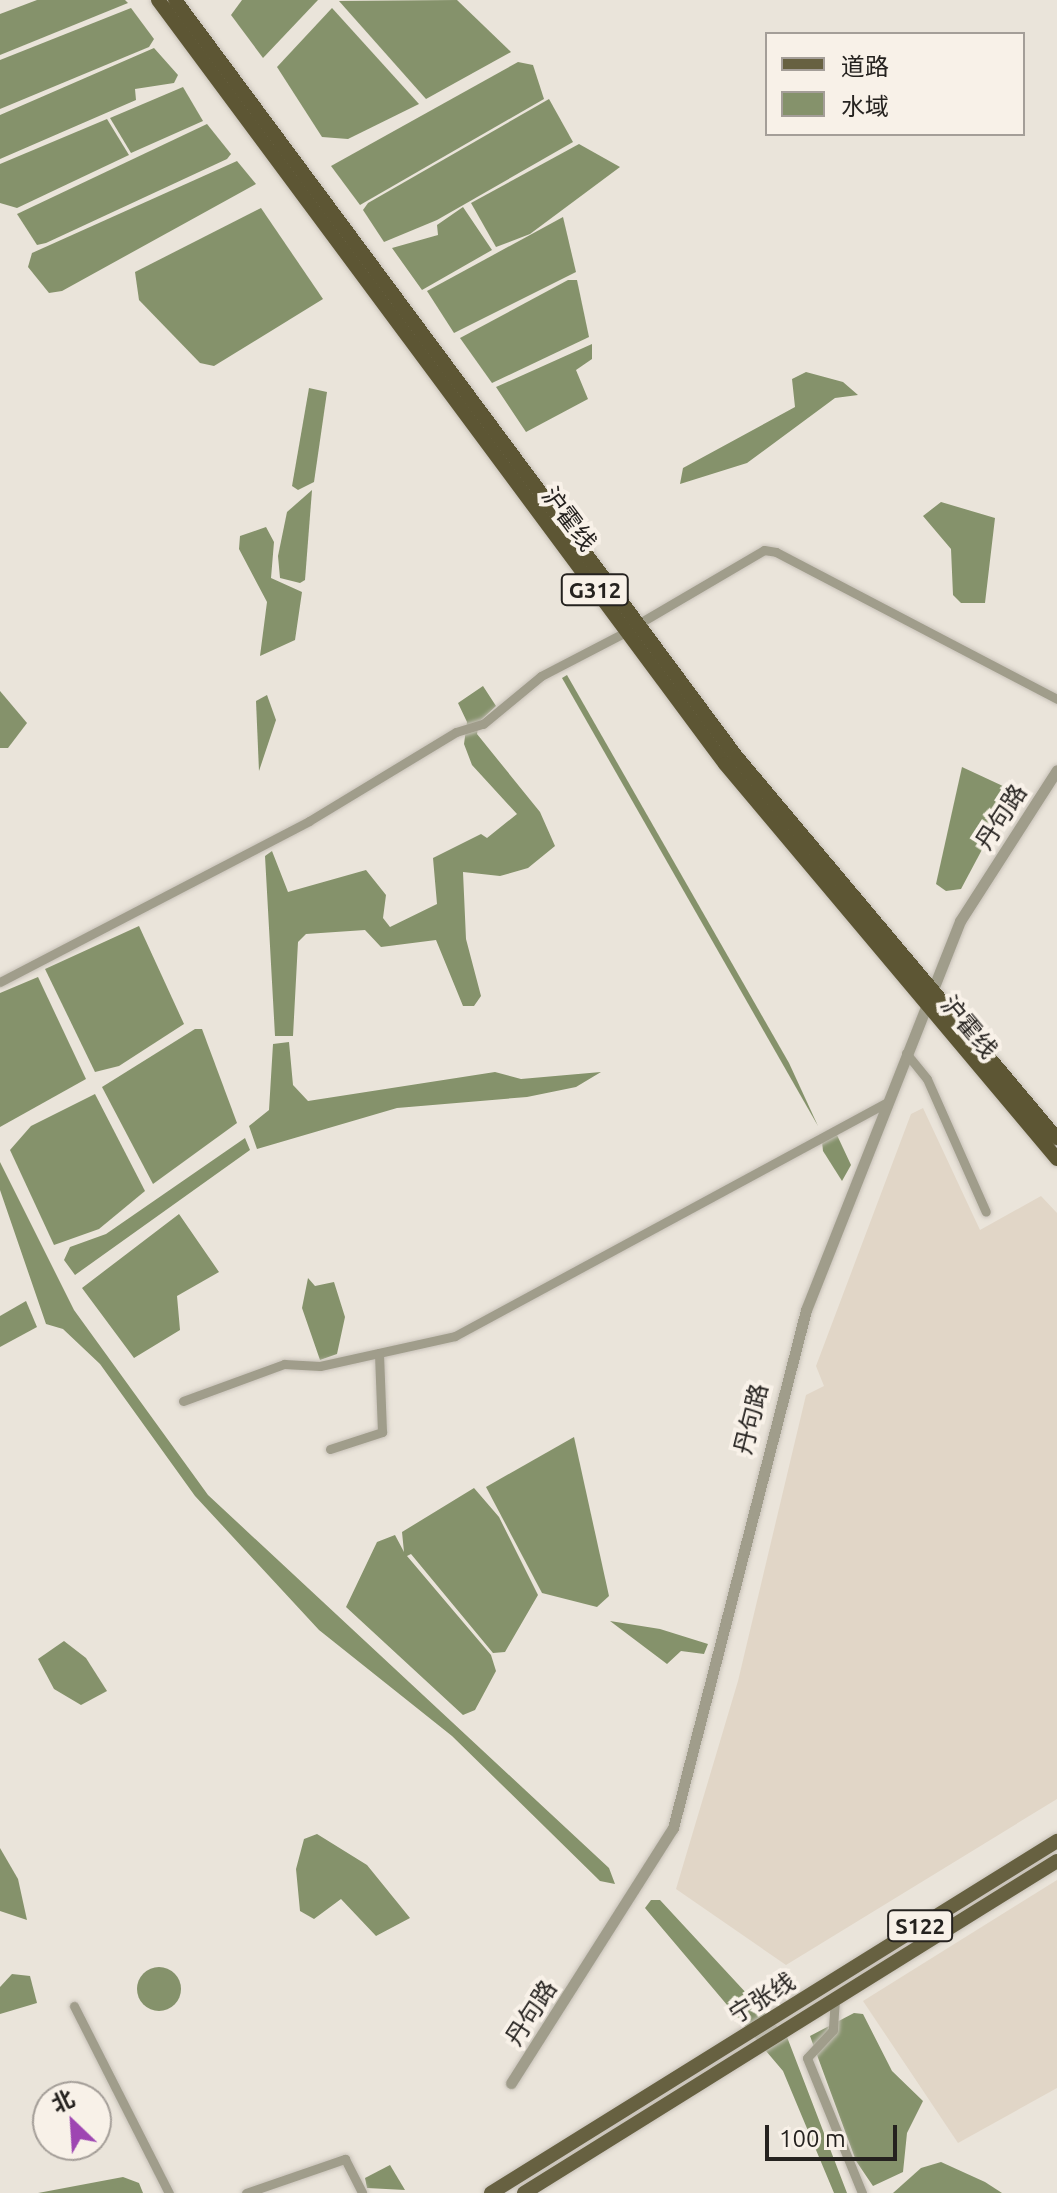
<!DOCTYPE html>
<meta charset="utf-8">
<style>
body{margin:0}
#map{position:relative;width:1057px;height:2193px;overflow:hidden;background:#eae4da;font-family:Ubuntu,"Noto Sans SC",sans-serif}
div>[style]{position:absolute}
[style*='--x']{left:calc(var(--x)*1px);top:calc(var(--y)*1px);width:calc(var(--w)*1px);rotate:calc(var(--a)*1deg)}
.built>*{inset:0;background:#e1d6c7}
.water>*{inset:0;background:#85926b}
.round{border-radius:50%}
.roads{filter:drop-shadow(0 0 2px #c7c1b8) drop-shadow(0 0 2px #c7c1b8)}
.minor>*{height:9px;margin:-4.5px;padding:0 4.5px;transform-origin:4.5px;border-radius:4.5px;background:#a09d8b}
.tertiary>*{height:11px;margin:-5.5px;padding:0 5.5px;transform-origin:5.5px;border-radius:5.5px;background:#a09d8b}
.primary>*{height:14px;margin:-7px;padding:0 7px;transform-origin:7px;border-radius:7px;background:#676141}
.trunk>*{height:14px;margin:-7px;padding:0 7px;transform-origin:7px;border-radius:7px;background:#5d5634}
span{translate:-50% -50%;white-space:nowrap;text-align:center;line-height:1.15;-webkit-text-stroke:8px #f8f1e8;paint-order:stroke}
.shield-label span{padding:2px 6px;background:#f8f1e8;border:2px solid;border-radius:6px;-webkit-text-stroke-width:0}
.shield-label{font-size:22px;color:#25221f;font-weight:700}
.street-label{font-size:24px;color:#25221f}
.legend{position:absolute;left:765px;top:32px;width:260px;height:104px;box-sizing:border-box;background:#f8f1e8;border:2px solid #a49e98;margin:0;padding:10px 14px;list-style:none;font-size:24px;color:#25221f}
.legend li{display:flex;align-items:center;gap:16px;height:40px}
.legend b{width:40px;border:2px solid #a49e98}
.north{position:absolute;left:32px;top:2081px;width:80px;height:80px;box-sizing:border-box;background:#f8f1e8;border:2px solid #a49e98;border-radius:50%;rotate:335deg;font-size:22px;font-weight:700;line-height:32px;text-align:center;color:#25221f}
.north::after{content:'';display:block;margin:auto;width:28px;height:36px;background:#9e46b2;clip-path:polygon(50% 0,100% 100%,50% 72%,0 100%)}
.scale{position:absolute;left:765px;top:2125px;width:132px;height:36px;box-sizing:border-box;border:4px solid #25221f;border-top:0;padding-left:10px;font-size:24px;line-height:28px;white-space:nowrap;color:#25221f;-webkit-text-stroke:6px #f8f1e8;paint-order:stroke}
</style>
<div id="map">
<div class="built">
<i style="clip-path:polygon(923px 1108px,980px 1230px,1041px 1196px,1057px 1213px,1057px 1799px,786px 1965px,676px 1889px,738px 1681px,806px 1395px,824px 1386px,816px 1366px,911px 1114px)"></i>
<i style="clip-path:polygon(1057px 1880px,1057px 2088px,958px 2143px,863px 2001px)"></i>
</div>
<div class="water">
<i style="clip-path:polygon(37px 0,125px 0,128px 3px,0 55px,0 14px)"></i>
<i style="clip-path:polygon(242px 0,318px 0,263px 58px,231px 15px)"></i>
<i style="clip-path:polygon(457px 0,511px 52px,426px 99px,339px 1px)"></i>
<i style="clip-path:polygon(131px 8px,154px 39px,149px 47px,0 109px,0 60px)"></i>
<i style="clip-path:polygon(332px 8px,419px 104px,348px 139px,322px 137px,277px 67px)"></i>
<i style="clip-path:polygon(154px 48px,178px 75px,174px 83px,135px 89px,136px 100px,0 159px,0 115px)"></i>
<i style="clip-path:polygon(518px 62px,533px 65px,544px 99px,360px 205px,331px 166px)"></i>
<i style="clip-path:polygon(183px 87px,203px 121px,131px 153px,110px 118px)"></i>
<i style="clip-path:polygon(549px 99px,573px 142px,437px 220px,384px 242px,363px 210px,368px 203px)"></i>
<i style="clip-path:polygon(107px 119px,129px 155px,17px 208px,0 203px,0 164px)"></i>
<i style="clip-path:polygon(207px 124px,231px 154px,227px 159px,46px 243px,37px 245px,17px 214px)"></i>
<i style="clip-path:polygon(579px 144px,620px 167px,530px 234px,496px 247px,471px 203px)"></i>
<i style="clip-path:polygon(237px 161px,256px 184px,62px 291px,49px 293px,28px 267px,32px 253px)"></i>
<i style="clip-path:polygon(463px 207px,492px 250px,422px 290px,392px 248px,438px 235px,437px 225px)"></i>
<i style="clip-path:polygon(261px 208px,323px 299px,214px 366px,200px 363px,139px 300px,135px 272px)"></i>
<i style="clip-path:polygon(563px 217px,576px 272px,454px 333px,427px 291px)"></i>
<i style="clip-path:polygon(568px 280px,577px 280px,589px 337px,492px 383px,460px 338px)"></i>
<i style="clip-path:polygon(592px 344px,592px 359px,576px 370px,588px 399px,526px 432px,496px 387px)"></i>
<i style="clip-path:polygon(806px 372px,843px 382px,858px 395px,835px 398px,747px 463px,680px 484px,683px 468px,795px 407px,792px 379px)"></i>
<i style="clip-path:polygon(309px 388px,327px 392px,314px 482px,298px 490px,292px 486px)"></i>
<i style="clip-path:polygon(312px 490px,305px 580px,300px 583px,280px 578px,278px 556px,287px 512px)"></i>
<i style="clip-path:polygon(941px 502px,995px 518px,985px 603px,961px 603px,953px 595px,951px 549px,923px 516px)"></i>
<i style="clip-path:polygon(266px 527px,274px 542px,271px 578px,302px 592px,295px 640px,260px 656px,267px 602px,239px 549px,240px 536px)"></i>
<i style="clip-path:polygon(567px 675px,789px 1063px,818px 1126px,562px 678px)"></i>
<i style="clip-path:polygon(483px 686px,496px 706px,479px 722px,477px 734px,540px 812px,555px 846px,528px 868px,500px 876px,463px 872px,466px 939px,481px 996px,474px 1006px,463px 1006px,436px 940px,381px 947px,365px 930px,306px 934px,298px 942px,293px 1036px,275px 1036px,265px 856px,272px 851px,288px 892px,366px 870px,386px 895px,383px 918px,390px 927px,437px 904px,433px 858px,481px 834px,487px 838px,517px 814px,472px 765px,464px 744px,467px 722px,458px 703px)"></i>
<i style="clip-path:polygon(0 691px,27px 723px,8px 748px,0 748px)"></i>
<i style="clip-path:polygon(267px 695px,276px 720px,259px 771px,256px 701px)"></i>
<i style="clip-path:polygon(962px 767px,1005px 787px,1009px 799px,961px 889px,946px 891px,936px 884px)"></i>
<i style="clip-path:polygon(139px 926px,184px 1024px,119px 1066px,95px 1072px,45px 969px)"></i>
<i style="clip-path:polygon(38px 977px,86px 1079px,0 1127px,0 993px)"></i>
<i style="clip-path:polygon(195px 1029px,202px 1029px,237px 1123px,153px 1184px,102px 1087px)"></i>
<i style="clip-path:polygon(289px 1042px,293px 1085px,308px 1101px,495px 1072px,521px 1079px,601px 1072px,576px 1087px,527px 1097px,397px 1108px,257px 1149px,249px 1126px,269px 1110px,273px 1044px)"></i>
<i style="clip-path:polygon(95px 1094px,145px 1191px,99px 1229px,54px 1245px,10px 1150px,31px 1126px)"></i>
<i style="clip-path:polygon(836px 1133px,851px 1165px,842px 1181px,823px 1151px,822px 1142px)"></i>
<i style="clip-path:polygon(245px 1138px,250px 1150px,75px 1275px,64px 1260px,70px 1247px,106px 1234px)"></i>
<i style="clip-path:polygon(0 1162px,74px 1310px,208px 1495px,609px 1868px,615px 1884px,600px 1881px,452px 1736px,319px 1630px,195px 1496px,100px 1364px,63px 1329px,46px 1324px,0 1190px)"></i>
<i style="clip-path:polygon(179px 1214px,219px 1272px,177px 1296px,180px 1330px,134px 1358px,82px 1288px)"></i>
<i style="clip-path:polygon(308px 1278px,315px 1286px,334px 1282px,345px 1317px,337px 1354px,320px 1360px,302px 1308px)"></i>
<i style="clip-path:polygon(26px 1301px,37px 1327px,0 1347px,0 1316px)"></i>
<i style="clip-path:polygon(574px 1437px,609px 1596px,597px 1607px,542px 1593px,486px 1487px)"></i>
<i style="clip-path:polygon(474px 1488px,499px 1517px,538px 1595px,505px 1652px,493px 1653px,411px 1554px,407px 1556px,491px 1655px,496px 1671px,475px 1710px,463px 1715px,346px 1607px,377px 1542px,395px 1535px,404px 1552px,402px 1532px)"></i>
<i style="clip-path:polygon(610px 1621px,660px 1629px,708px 1644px,704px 1654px,681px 1651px,667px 1664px)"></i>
<i style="clip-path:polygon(64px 1641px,86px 1658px,107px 1691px,81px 1705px,54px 1689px,38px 1659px)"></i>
<i style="clip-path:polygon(317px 1834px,367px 1865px,410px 1918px,376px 1936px,341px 1899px,314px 1919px,300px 1911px,296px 1869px,304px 1839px)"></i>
<i style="clip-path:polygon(0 1848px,18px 1879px,27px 1920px,0 1911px)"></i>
<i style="clip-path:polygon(651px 1900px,660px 1900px,787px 2037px,847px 2193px,834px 2193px,783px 2071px,645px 1908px)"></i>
<i class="round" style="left:137px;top:1967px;width:44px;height:44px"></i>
<i style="clip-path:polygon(12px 1974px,30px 1976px,37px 2003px,0 2014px,0 1987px)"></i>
<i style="clip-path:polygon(854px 2013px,863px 2014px,892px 2071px,923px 2101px,907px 2133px,903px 2172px,873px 2186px,856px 2161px,810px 2036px)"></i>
<i style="clip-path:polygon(941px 2162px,985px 2182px,1002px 2193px,893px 2193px,921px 2168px)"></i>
<i style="clip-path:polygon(390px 2165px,405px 2190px,367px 2188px,365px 2178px)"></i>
<i style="clip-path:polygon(123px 2177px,139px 2183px,143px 2193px,38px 2193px)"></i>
</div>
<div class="roads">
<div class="minor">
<i style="--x:638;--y:624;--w:146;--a:-30.4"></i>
<i style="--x:764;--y:550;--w:12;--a:9"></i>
<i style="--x:776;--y:552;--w:317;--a:27.6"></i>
<i style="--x:0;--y:982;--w:348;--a:-27.5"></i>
<i style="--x:309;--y:821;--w:172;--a:-31.2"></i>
<i style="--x:456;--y:732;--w:28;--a:-17"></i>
<i style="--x:483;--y:724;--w:75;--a:-39.6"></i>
<i style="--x:541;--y:676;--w:96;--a:-27.4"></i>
<i style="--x:906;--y:1053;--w:33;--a:51"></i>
<i style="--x:927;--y:1079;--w:145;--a:66.1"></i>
<i style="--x:183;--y:1401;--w:108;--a:-20.1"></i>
<i style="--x:284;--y:1364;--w:36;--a:3"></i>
<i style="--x:320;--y:1366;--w:138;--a:-12.5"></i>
<i style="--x:455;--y:1336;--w:491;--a:-28.4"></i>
<i style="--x:330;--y:1449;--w:55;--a:-18.1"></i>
<i style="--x:382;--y:1432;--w:79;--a:-92.2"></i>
<i style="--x:835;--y:1999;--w:31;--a:94"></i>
<i style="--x:833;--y:2030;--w:38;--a:133"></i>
<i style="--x:807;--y:2058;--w:146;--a:67.8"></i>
<i style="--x:74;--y:2006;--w:210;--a:63.1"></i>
<i style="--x:246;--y:2193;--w:105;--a:-19"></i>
<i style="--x:345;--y:2159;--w:38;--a:63"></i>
</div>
<div class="tertiary">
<i style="--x:511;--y:2083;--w:302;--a:-57.6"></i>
<i style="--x:673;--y:1828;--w:535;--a:-75.6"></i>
<i style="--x:806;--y:1310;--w:418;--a:-68.4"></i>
<i style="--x:960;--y:921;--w:179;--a:-57.3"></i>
</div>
<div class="primary">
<i style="--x:491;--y:2193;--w:667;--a:-31.88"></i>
<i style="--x:524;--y:2193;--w:628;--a:-31.92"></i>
</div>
<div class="trunk">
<i style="--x:158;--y:0;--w:951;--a:53.42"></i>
<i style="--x:725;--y:764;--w:516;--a:49.95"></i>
<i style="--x:175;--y:0;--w:941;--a:53.42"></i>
<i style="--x:736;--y:756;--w:499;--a:50"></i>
</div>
</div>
<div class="shield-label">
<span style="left:595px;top:590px">G312</span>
<span style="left:920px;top:1926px">S122</span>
</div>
<div class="street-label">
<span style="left:569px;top:519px;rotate:53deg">沪霍线</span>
<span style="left:1001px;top:817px;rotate:-57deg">丹句路</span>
<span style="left:969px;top:1027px;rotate:50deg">沪霍线</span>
<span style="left:751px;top:1419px;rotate:-76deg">丹句路</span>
<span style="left:762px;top:1998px;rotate:-32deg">宁张线</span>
<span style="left:531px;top:2013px;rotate:-57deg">丹句路</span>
</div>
<ul class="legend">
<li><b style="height:10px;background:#676141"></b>道路</li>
<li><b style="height:22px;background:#85926b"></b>水域</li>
</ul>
<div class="north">北</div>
<div class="scale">100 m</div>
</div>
